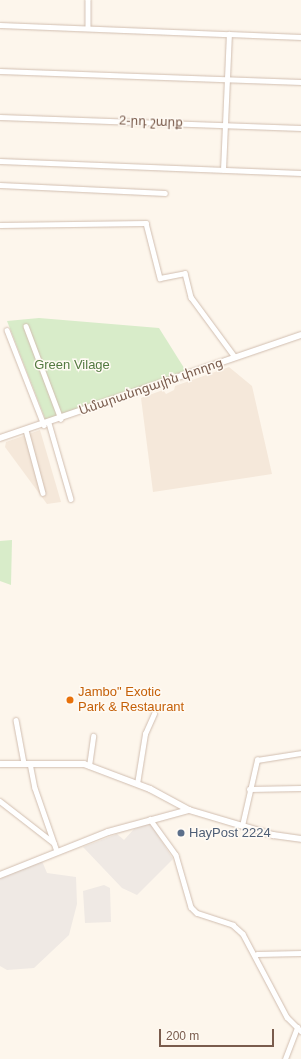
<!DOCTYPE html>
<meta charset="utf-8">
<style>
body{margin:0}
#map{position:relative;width:301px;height:1059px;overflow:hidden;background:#fdf6ec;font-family:Helvetica,"Noto Sans Armenian",sans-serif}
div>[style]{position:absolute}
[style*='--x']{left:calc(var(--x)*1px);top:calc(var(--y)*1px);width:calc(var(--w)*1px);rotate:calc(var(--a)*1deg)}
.residential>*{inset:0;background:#f5e8da}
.industrial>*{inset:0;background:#efe9e4}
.green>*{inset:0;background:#d8ecc9}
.roads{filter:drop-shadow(0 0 1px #d1beb0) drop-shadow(0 0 1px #d1beb0)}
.street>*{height:4.5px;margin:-2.25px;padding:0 2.25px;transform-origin:2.25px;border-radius:2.25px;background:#fff}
.secondary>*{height:6px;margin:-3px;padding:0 3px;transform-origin:3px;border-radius:3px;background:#fff}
.dots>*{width:11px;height:11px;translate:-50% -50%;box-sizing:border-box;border:2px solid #fffaf3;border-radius:50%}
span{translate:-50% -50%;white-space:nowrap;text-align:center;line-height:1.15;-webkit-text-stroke:3px #fffaf3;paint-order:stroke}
.street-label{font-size:13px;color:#7a5c4d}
.park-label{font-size:13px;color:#537a41}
.food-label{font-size:13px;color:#c56008}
.left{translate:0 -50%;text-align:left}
.service-label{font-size:13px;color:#4e5e75}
.scale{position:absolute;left:159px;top:1029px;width:115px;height:18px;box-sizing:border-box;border:2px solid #7a5c4d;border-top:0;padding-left:5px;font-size:12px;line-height:14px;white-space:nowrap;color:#7a5c4d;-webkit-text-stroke:3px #fffaf3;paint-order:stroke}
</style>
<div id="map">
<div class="residential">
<i style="clip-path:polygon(229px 367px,252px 386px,272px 474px,153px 492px,141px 398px,163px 390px,166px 394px,174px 390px,175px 386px)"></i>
<i style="clip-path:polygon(40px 430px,61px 502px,47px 504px,5px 447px,6px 442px)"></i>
</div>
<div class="industrial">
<i style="clip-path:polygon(150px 823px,173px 859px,137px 895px,122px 888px,83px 847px,117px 834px,124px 840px,134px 829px)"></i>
<i style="clip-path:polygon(42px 861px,47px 873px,76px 877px,77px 904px,69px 935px,34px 968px,7px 970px,0 966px,0 877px)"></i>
<i style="clip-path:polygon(104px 885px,110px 888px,111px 922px,85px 923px,83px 891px)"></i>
</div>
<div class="green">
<i style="clip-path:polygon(39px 318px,159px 328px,186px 371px,46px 421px,7px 321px)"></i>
<i style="clip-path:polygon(12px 540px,11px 585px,0 581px,0 541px)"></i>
</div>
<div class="roads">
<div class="street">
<i style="--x:88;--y:0;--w:28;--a:90"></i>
<i style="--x:0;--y:25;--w:229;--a:2.3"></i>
<i style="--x:0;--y:71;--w:301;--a:2.1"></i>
<i style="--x:0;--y:117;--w:301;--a:2.1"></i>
<i style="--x:0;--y:161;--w:301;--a:2.3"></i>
<i style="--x:223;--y:170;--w:136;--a:-87.5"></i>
<i style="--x:229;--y:34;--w:72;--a:2.4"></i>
<i style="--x:0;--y:185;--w:165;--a:2.8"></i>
<i style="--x:0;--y:225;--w:146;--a:-0.8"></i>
<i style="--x:146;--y:223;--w:57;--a:75.7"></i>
<i style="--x:160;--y:278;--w:25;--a:-11"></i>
<i style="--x:185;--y:273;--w:25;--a:76"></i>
<i style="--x:191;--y:297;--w:74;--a:53.7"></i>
<i style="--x:26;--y:326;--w:99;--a:69.4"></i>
<i style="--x:7;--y:330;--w:102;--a:68.7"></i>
<i style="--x:49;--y:423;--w:79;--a:73.9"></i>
<i style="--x:26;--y:430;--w:65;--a:74.9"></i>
<i style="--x:16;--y:720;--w:44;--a:79.5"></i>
<i style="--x:30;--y:763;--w:25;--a:79"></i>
<i style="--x:35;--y:788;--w:67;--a:70.8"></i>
<i style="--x:89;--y:766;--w:30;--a:-82"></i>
<i style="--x:137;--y:784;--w:51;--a:-80.9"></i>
<i style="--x:145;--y:734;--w:22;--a:-66"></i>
<i style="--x:249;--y:789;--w:52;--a:-1.1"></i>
<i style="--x:0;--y:801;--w:68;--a:37.9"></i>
<i style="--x:150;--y:819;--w:44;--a:54.2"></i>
<i style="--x:176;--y:855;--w:54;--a:73.9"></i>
<i style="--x:191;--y:907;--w:8;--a:45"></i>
<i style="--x:197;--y:913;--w:38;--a:18"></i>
<i style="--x:233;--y:925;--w:13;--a:42"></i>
<i style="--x:243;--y:934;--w:94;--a:62.1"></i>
<i style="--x:287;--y:1017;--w:20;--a:45"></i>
<i style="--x:242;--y:826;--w:68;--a:-77.2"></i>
<i style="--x:257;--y:760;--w:45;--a:-9"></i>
<i style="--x:257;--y:954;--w:44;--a:-1.3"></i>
<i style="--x:285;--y:1059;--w:34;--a:-69"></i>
</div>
<div class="secondary">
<i style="--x:0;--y:438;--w:318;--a:-18.9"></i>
<i style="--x:0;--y:764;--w:84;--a:0"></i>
<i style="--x:84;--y:764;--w:71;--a:20.7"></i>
<i style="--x:150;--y:789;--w:44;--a:28.3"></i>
<i style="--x:189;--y:810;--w:88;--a:16.6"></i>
<i style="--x:273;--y:835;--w:28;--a:8"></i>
<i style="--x:0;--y:875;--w:116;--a:-21.7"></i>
<i style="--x:108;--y:832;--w:84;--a:-15.2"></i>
</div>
</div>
<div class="dots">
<i style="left:70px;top:700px;background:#e8710a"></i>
<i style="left:181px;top:833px;background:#5c6f8a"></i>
</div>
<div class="street-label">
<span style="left:151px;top:122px;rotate:2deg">2-րդ շարք</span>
<span style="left:151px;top:387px;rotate:-19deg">Ամարանոցային փողոց</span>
</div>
<div class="park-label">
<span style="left:72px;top:365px">Green Vilage</span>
</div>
<div class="food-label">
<span class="left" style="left:78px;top:700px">Jambo" Exotic<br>Park &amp; Restaurant</span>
</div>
<div class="service-label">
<span class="left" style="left:189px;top:833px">HayPost 2224</span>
</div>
<div class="scale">200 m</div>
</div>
